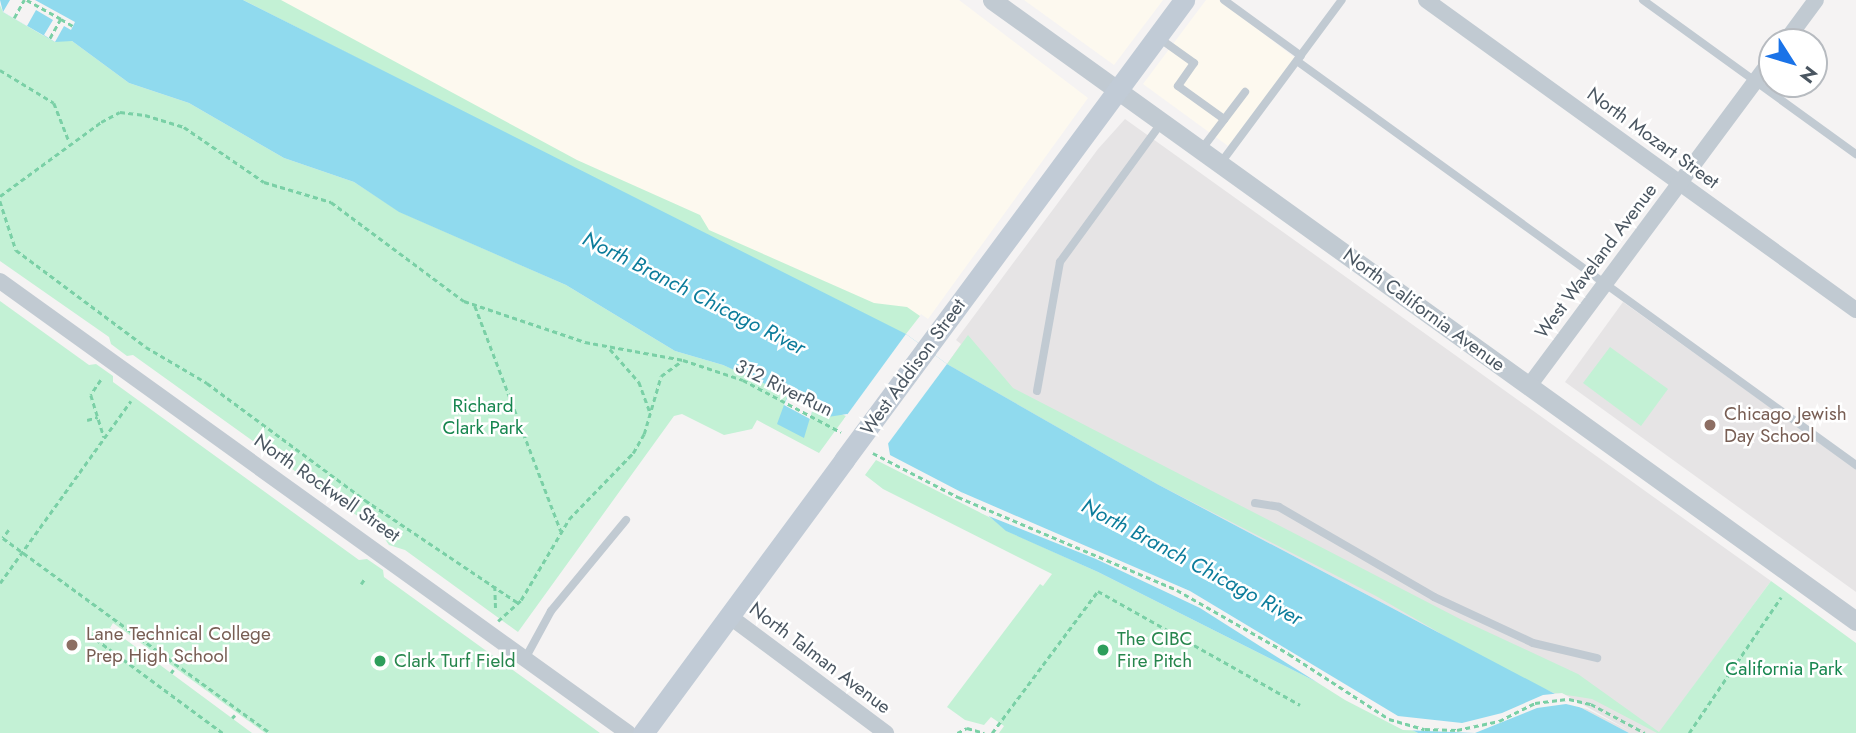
<!DOCTYPE html>
<style>
body{margin:0}
#map{position:relative;width:1856px;height:733px;overflow:hidden;background:#f5f3f3;font-family:Jost,sans-serif}
div>[style]{position:absolute}
[style*='--x']{left:calc(var(--x)*1px);top:calc(var(--y)*1px);width:calc(var(--w)*1px);rotate:calc(var(--a)*1deg)}
.commercial>*{inset:0;background:#fdf9ef}
.education>*{inset:0;background:#e6e4e5}
.green>*{inset:0;background:#c3f1d5}
.water>*{inset:0;background:#90daee}
.pier>*{inset:0;background:#f5f3f3}
.path>*{height:2.5px;margin-top:-1.25px;transform-origin:0;background:repeating-linear-gradient(90deg,#7ad0a6 0 5px,transparent 0 8.5px)}
.service>*{height:8px;margin:-4px;padding:0 4px;transform-origin:4px;border-radius:4px;background:#c1cad2}
.minor>*{height:16px;margin:-8px;padding:0 8px;transform-origin:8px;border-radius:8px;background:#c1cad2}
.tertiary>*{height:19px;margin:-9.5px;padding:0 9.5px;transform-origin:9.5px;border-radius:9.5px;background:#c1cad2}
.secondary>*{height:21px;margin:-10.5px;padding:0 10.5px;transform-origin:10.5px;border-radius:10.5px;background:#c1cbd6}
.secondary-bridge>*{height:21px;margin:-10.5px;padding:0 10.5px;transform-origin:10.5px;border-radius:10.5px;background:#c1cbd6}
.dots>*{width:19px;height:19px;translate:-50% -50%;box-sizing:border-box;border:4px solid #fff;border-radius:50%}
span{translate:-50% -50%;white-space:nowrap;text-align:center;line-height:1.15;-webkit-text-stroke:5px #fff;paint-order:stroke}
.street-label{font-size:19px;color:#4a5661}
.park-label{font-size:19px;color:#17864f}
.education-label{font-size:19px;color:#785e54}
.left{translate:0 -50%;text-align:left}
.leisure-label{font-size:19px;color:#27864d}
.water-label{font-size:21px;color:#0c7c9b;font-style:italic}
.north{position:absolute;left:1758px;top:28px;width:70px;height:70px;box-sizing:border-box;background:#fff;border:2px solid #b7bbc0;border-radius:50%;rotate:127deg;font-size:19px;font-weight:700;line-height:28px;text-align:center;color:#4a5661}
.north::after{content:'';display:block;margin:auto;width:24px;height:32px;background:#1a73e8;clip-path:polygon(50% 0,100% 100%,50% 72%,0 100%)}
</style>
<div id="map">
<div class="commercial">
<i style="clip-path:polygon(243px 0,959px 0,1088px 98px,928px 319px,921px 314px,906px 334px)"></i>
<i style="clip-path:polygon(1024px 0,1163px 0,1114px 65px)"></i>
<i style="clip-path:polygon(1206px 0,1220px 0,1295px 58px,1228px 146px,1143px 84px)"></i>
</div>
<div class="education">
<i style="clip-path:polygon(1125px 119px,1771px 581px,1659px 733px,1629px 733px,1157px 484px,947px 364px,961px 344px,956px 340px,1098px 149px)"></i>
<i style="clip-path:polygon(1623px 302px,1856px 469px,1856px 592px,1565px 382px)"></i>
</div>
<div class="green">
<i style="clip-path:polygon(243px 0,281px 0,577px 160px,700px 215px,709px 230px,874px 303px,907px 307px,920px 316px,906px 334px,897px 333px)"></i>
<i style="clip-path:polygon(0 5px,3px 12px,44px 36px,72px 41px,129px 83px,189px 103px,284px 158px,354px 182px,400px 212px,566px 285px,675px 351px,723px 365px,846px 416px,819px 453px,757px 420px,752px 429px,724px 435px,682px 414px,674px 416px,518px 632px,405px 550px,389px 545px,380px 532px,133px 355px,127px 356px,111px 344px,109px 337px,0 261px)"></i>
<i style="clip-path:polygon(0 301px,89px 365px,96px 364px,113px 376px,113px 382px,359px 560px,367px 559px,383px 570px,384px 577px,600px 733px,265px 733px,113px 623px,110px 628px,252px 733px,0 733px)"></i>
<i style="clip-path:polygon(968px 335px,1013px 388px,1462px 620px,1578px 674px,1659px 732px,1771px 581px,1856px 643px,1856px 733px,1657px 733px,1592px 699px,1554px 693px,1514px 676px,1376px 596px,1157px 484px,947px 364px)"></i>
<i style="clip-path:polygon(1610px 347px,1668px 389px,1641px 426px,1583px 383px)"></i>
<i style="clip-path:polygon(876px 460px,991px 518px,1007px 531px,1098px 572px,1418px 733px,999px 733px,1004px 726px,991px 717px,984px 725px,965px 720px,947px 707px,1040px 584px,1043px 586px,1052px 574px,883px 489px,865px 475px)"></i>
</div>
<div class="water">
<i style="clip-path:polygon(0 0,243px 0,906px 334px,947px 364px,1157px 484px,1629px 733px,1418px 733px,1098px 572px,1006px 531px,961px 492px,890px 455px,888px 443px,847px 414px,828px 417px,813px 408px,804px 438px,777px 424px,788px 394px,723px 365px,675px 351px,566px 285px,399px 212px,354px 182px,284px 158px,189px 103px,129px 83px,72px 41px,55px 42px,3px 12px)"></i>
</div>
<div class="pier">
<i style="clip-path:polygon(10px 0,35px 0,75px 22px,71px 30px,64px 26px,55px 42px,44px 35px,53px 20px,36px 10px,27px 26px,3px 12px)"></i>
<i style="clip-path:polygon(906px 334px,947px 364px,884px 449px,844px 419px)"></i>
<i style="clip-path:polygon(789px 394px,813px 408px,810px 419px,784px 405px)"></i>
<i style="clip-path:polygon(961px 492px,1190px 591px,1398px 716px,1462px 723px,1502px 713px,1543px 695px,1562px 693px,1632px 732px,1587px 709px,1566px 704px,1537px 708px,1475px 733px,1403px 730px,1345px 700px,1200px 608px,1096px 559px,981px 513px)"></i>
</div>
<div class="path">
<i style="--x:27;--y:0;--w:39;--a:29"></i>
<i style="--x:61;--y:19;--w:23;--a:119"></i>
<i style="--x:14;--y:18;--w:21;--a:-61"></i>
<i style="--x:61;--y:19;--w:14;--a:30"></i>
<i style="--x:0;--y:70;--w:63;--a:31.4"></i>
<i style="--x:54;--y:103;--w:41;--a:68.5"></i>
<i style="--x:0;--y:196;--w:125;--a:-36.2"></i>
<i style="--x:101;--y:122;--w:21;--a:-28"></i>
<i style="--x:120;--y:112;--w:25;--a:7"></i>
<i style="--x:145;--y:115;--w:41;--a:17.1"></i>
<i style="--x:184;--y:127;--w:97;--a:34.5"></i>
<i style="--x:264;--y:182;--w:70;--a:16.6"></i>
<i style="--x:331;--y:202;--w:166;--a:36.7"></i>
<i style="--x:464;--y:301;--w:128;--a:18.7"></i>
<i style="--x:585;--y:342;--w:100;--a:10.4"></i>
<i style="--x:683;--y:360;--w:63;--a:18.4"></i>
<i style="--x:743;--y:380;--w:111;--a:28"></i>
<i style="--x:0;--y:201;--w:52;--a:71.9"></i>
<i style="--x:16;--y:250;--w:162;--a:36.7"></i>
<i style="--x:146;--y:347;--w:71;--a:30.5"></i>
<i style="--x:207;--y:383;--w:197;--a:36.5"></i>
<i style="--x:365;--y:500;--w:184;--a:33.9"></i>
<i style="--x:475;--y:306;--w:241;--a:69.1"></i>
<i style="--x:610;--y:349;--w:44;--a:48.7"></i>
<i style="--x:639;--y:382;--w:33;--a:70"></i>
<i style="--x:101;--y:380;--w:18;--a:124"></i>
<i style="--x:91;--y:395;--w:44;--a:72.8"></i>
<i style="--x:87;--y:420;--w:11;--a:-15"></i>
<i style="--x:873;--y:453;--w:96;--a:27.4"></i>
<i style="--x:958;--y:497;--w:238;--a:23"></i>
<i style="--x:1177;--y:590;--w:129;--a:29.7"></i>
<i style="--x:1289;--y:654;--w:119;--a:33"></i>
<i style="--x:1389;--y:719;--w:37;--a:16"></i>
<i style="--x:1425;--y:729;--w:32;--a:2"></i>
<i style="--x:1457;--y:730;--w:43;--a:-12.1"></i>
<i style="--x:1499;--y:721;--w:40;--a:-26.6"></i>
<i style="--x:1535;--y:703;--w:34;--a:-7"></i>
<i style="--x:1569;--y:699;--w:23;--a:13"></i>
<i style="--x:1591;--y:704;--w:61;--a:28.2"></i>
<i style="--x:9;--y:530;--w:10;--a:127"></i>
<i style="--x:3;--y:538;--w:331;--a:36.1"></i>
<i style="--x:0;--y:583;--w:224;--a:-54.3"></i>
<i style="--x:361;--y:584;--w:7;--a:-56"></i>
<i style="--x:495;--y:586;--w:24;--a:88"></i>
<i style="--x:498;--y:621;--w:31;--a:-42"></i>
<i style="--x:521;--y:600;--w:94;--a:-59.3"></i>
<i style="--x:569;--y:519;--w:92;--a:-45.9"></i>
<i style="--x:633;--y:453;--w:22;--a:-60"></i>
<i style="--x:644;--y:434;--w:60;--a:-73.7"></i>
<i style="--x:661;--y:376;--w:26;--a:-36"></i>
<i style="--x:89;--y:634;--w:167;--a:36.5"></i>
<i style="--x:171;--y:673;--w:4;--a:-56"></i>
<i style="--x:232;--y:718;--w:4;--a:-45"></i>
<i style="--x:957;--y:733;--w:11;--a:-27"></i>
<i style="--x:967;--y:728;--w:18;--a:16"></i>
<i style="--x:992;--y:733;--w:177;--a:-53.3"></i>
<i style="--x:1098;--y:591;--w:232;--a:29.4"></i>
<i style="--x:1689;--y:733;--w:164;--a:-55.9"></i>
</div>
<div class="service">
<i style="--x:1224;--y:0;--w:95;--a:36"></i>
<i style="--x:1643;--y:0;--w:263;--a:35.9"></i>
<i style="--x:1159;--y:38;--w:43;--a:35.5"></i>
<i style="--x:1194;--y:63;--w:28;--a:125"></i>
<i style="--x:1178;--y:86;--w:57;--a:35.7"></i>
<i style="--x:1297;--y:61;--w:690;--a:35.86"></i>
<i style="--x:1201;--y:150;--w:73;--a:-52.8"></i>
<i style="--x:1220;--y:164;--w:204;--a:-53.4"></i>
<i style="--x:1037;--y:391;--w:131;--a:-79.9"></i>
<i style="--x:1060;--y:262;--w:173;--a:-53.9"></i>
<i style="--x:1255;--y:503;--w:24;--a:9"></i>
<i style="--x:1279;--y:507;--w:179;--a:30.1"></i>
<i style="--x:1434;--y:597;--w:109;--a:24.9"></i>
<i style="--x:1533;--y:643;--w:66;--a:13.2"></i>
<i style="--x:526;--y:657;--w:52;--a:-61.5"></i>
<i style="--x:551;--y:611;--w:118;--a:-50.5"></i>
</div>
<div class="minor">
<i style="--x:1426;--y:0;--w:530;--a:35.79"></i>
<i style="--x:1785;--y:42;--w:52;--a:-53.6"></i>
<i style="--x:0;--y:281;--w:774;--a:35.74"></i>
<i style="--x:1529;--y:386;--w:407;--a:-53.4"></i>
<i style="--x:729;--y:616;--w:196;--a:36.7"></i>
</div>
<div class="tertiary">
<i style="--x:992;--y:0;--w:1064;--a:35.71"></i>
</div>
<div class="secondary">
<i style="--x:926;--y:349;--w:434;--a:-53.5"></i>
<i style="--x:643;--y:733;--w:339;--a:-53.6"></i>
</div>
<div class="secondary-bridge">
<i style="--x:844;--y:460;--w:138;--a:-53.5"></i>
</div>
<div class="dots">
<i style="left:1710px;top:425px;background:#8d6e63"></i>
<i style="left:72px;top:645px;background:#8d6e63"></i>
<i style="left:1103px;top:650px;background:#2e9e5b"></i>
<i style="left:380px;top:661px;background:#2e9e5b"></i>
</div>
<div class="street-label">
<span style="left:1653px;top:138px;rotate:36deg">North Mozart Street</span>
<span style="left:1596px;top:261px;rotate:-53deg">West Waveland Avenue</span>
<span style="left:1424px;top:310px;rotate:36deg">North California Avenue</span>
<span style="left:913px;top:367px;rotate:-54deg">West Addison Street</span>
<span style="left:784px;top:388px;rotate:26deg">312 RiverRun</span>
<span style="left:327px;top:488px;rotate:35deg">North Rockwell Street</span>
<span style="left:820px;top:658px;rotate:37deg">North Talman Avenue</span>
</div>
<div class="park-label">
<span style="left:483px;top:417px">Richard<br>Clark Park</span>
<span style="left:1784px;top:669px">California Park</span>
</div>
<div class="education-label">
<span class="left" style="left:1724px;top:425px">Chicago Jewish<br>Day School</span>
<span class="left" style="left:86px;top:645px">Lane Technical College<br>Prep High School</span>
</div>
<div class="leisure-label">
<span class="left" style="left:1117px;top:650px">The CIBC<br>Fire Pitch</span>
<span class="left" style="left:394px;top:661px">Clark Turf Field</span>
</div>
<div class="water-label">
<span style="left:694px;top:293px;rotate:27deg">North Branch Chicago River</span>
<span style="left:1192px;top:562px;rotate:28deg">North Branch Chicago River</span>
</div>
<div class="north">N</div>
</div>
